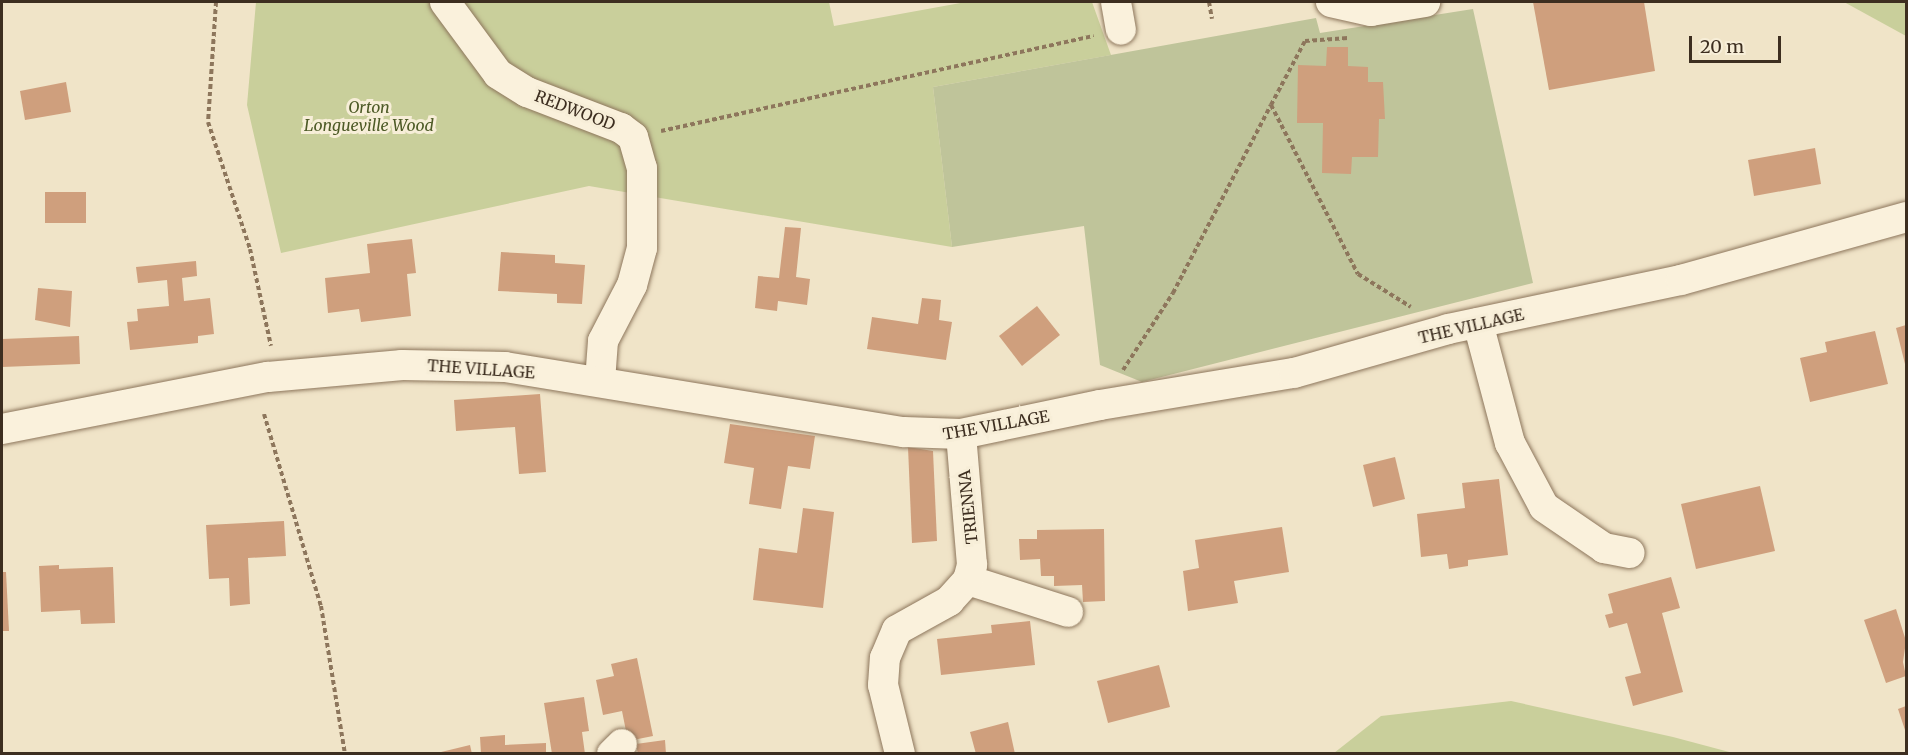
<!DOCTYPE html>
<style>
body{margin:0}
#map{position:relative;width:1908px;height:755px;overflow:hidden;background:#f0e4c8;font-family:Merriweather,serif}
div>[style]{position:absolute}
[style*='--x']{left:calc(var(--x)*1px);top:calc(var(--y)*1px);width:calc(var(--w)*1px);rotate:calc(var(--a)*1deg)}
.green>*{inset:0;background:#c9cf9b}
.cemetery>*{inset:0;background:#bfc49a}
.building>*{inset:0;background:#cf9f7d}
.path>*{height:4px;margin-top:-2px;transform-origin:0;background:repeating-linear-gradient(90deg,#8d765c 0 4.5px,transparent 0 7.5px)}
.roads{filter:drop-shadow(0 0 2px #8d765c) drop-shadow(0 0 2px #8d765c)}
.minor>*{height:30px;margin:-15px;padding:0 15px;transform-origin:15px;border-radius:15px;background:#faf1dc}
span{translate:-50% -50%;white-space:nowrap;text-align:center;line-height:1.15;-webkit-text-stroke:6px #f7eed8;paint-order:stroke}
.park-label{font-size:16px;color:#4d5a26;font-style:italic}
.street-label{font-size:16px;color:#3d2e20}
.frame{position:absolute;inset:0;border:3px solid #3d2e20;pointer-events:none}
.scale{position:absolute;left:1689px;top:36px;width:92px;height:27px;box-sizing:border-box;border:3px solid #3d2e20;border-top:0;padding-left:8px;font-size:18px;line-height:21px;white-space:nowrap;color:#3d2e20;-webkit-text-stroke:4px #f7eed8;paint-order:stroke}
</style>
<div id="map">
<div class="green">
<i style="clip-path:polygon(256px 2px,829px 2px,834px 26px,966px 2px,1092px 2px,1111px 55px,933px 87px,952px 247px,589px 186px,281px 253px,247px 105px)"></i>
<i style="clip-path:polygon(1844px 2px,1906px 2px,1906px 36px)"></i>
<i style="clip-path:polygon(1511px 701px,1673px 737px,1733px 753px,1334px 753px,1381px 716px)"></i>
</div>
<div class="cemetery">
<i style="clip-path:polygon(1473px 9px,1533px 283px,1142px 382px,1100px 365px,1084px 226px,952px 247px,933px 87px,1316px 18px,1320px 33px)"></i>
</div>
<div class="building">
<i style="clip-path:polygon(1533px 2px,1644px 2px,1655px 71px,1549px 90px)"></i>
<i style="clip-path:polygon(1327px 47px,1348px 47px,1348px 66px,1368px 67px,1368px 82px,1383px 82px,1385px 119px,1379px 119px,1378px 157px,1352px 157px,1351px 174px,1322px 173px,1323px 123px,1297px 123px,1298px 65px,1326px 66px)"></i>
<i style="clip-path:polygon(66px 82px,71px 112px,25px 120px,20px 91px)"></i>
<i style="clip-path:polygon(1815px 148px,1821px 184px,1754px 196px,1748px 160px)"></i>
<i style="clip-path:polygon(45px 192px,86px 192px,86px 223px,45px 223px)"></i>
<i style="clip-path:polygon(785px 227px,801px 228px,796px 277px,810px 279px,807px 305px,778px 301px,777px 311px,755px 308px,758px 276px,779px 278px)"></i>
<i style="clip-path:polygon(412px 239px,416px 273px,407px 274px,411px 316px,361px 322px,359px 309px,328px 313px,325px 278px,370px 273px,367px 244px)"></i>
<i style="clip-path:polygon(501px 252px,555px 255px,555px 263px,585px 265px,582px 304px,557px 303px,557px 294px,498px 291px)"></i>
<i style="clip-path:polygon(196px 261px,197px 276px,182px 278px,184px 301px,210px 298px,214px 334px,198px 336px,198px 343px,130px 350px,127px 322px,138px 321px,137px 309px,169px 306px,167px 280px,138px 283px,136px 267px)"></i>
<i style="clip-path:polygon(38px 288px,72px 291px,70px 327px,35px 320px)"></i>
<i style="clip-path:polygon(922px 298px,941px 300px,939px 320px,952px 322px,946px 360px,867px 349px,872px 317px,918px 324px)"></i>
<i style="clip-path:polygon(1037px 306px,1060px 335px,1022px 366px,999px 336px)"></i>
<i style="clip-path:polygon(1906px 325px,1906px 368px,1896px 328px)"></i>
<i style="clip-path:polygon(1875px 331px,1888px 384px,1810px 402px,1800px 358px,1827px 352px,1825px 342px)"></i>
<i style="clip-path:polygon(79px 336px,80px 364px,2px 367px,2px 339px)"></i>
<i style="clip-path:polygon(540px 394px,546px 472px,519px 474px,515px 427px,456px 431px,454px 400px)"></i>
<i style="clip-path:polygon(730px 424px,815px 436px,810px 469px,788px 466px,781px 509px,749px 504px,754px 468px,724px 463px)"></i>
<i style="clip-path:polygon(908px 447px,933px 451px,937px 541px,912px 543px)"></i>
<i style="clip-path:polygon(1395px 457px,1405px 499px,1373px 507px,1363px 465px)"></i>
<i style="clip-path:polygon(1499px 479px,1508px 555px,1468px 560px,1468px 566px,1449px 569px,1447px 554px,1421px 557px,1417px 514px,1465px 508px,1462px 483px)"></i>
<i style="clip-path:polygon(1760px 486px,1775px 551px,1696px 569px,1681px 504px)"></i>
<i style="clip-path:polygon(803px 508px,834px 512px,823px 608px,753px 600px,759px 548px,797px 553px)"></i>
<i style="clip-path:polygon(284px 521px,286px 556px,248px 558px,250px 604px,230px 606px,229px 578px,209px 579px,206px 525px)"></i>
<i style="clip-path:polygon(1282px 527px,1289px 572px,1234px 581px,1238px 603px,1188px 611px,1183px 571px,1199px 568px,1195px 540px)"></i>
<i style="clip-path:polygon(1104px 529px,1105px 601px,1083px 602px,1082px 585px,1054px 586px,1054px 576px,1041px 576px,1040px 559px,1020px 560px,1019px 539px,1037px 539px,1037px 530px)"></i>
<i style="clip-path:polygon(59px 565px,59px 569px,113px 567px,115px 623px,81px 624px,80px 610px,41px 612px,39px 566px)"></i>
<i style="clip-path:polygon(2px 572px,6px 572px,9px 631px,2px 631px)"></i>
<i style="clip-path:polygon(1671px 577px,1680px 608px,1662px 613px,1683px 692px,1633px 706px,1625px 677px,1641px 673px,1627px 623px,1609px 628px,1605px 615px,1613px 613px,1608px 594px)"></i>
<i style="clip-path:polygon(1896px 609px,1906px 641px,1903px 662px,1906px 676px,1886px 683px,1864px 620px)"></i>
<i style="clip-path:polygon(1030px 621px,1035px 665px,941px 675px,937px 639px,992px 633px,991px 625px)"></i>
<i style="clip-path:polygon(637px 658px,653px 736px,628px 741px,622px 711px,603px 715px,596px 680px,614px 676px,611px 664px)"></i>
<i style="clip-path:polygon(1159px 665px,1170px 707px,1108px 723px,1097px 681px)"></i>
<i style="clip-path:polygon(584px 697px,589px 731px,582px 732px,585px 754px,552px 754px,544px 703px)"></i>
<i style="clip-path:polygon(1906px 706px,1906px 733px,1898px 709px)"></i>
<i style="clip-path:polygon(1008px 722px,1015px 754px,976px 754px,970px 732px)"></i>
<i style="clip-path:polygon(505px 735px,505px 745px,546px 743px,546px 754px,481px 754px,480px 737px)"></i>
<i style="clip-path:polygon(665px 740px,666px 754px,638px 754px,636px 744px)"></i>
<i style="clip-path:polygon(470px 745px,472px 754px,437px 754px,437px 753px)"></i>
</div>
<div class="path">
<i style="--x:216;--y:2;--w:120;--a:93.8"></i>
<i style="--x:208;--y:122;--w:134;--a:71.7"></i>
<i style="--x:250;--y:249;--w:99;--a:77.8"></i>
<i style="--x:1209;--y:2;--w:17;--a:80"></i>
<i style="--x:1271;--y:105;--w:72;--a:-62"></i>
<i style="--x:1305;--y:41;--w:43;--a:-4"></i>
<i style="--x:661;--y:131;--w:443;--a:-12.4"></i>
<i style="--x:1123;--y:370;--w:92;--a:-57"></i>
<i style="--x:1173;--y:293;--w:212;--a:-62.5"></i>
<i style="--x:1271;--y:105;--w:190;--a:62.8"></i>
<i style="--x:1358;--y:274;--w:62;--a:31.9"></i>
<i style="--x:264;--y:414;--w:200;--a:73.5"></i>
<i style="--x:321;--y:606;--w:150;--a:80.8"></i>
</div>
<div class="roads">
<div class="minor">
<i style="--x:445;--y:2;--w:89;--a:53.6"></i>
<i style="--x:498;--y:74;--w:34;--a:32"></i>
<i style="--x:527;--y:92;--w:101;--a:21"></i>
<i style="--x:621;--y:128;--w:15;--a:37"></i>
<i style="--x:633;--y:137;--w:32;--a:74"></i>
<i style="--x:642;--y:168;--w:80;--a:90"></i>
<i style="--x:642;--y:248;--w:38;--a:105"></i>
<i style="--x:632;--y:285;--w:63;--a:117.4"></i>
<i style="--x:603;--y:341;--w:40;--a:94.3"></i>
<i style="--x:1116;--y:2;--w:28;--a:80"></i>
<i style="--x:1331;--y:2;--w:41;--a:12.7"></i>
<i style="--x:1371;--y:11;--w:55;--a:-9.5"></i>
<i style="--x:1478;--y:323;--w:124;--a:75.1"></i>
<i style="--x:1510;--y:443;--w:72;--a:62"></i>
<i style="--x:1544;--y:507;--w:73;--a:34.3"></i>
<i style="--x:1604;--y:548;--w:26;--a:11"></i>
<i style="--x:2;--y:429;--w:271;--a:-11.1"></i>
<i style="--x:268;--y:377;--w:135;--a:-5.1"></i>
<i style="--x:402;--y:365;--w:103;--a:1.1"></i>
<i style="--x:505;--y:367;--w:404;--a:9.3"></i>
<i style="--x:904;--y:432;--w:57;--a:2"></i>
<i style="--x:961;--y:434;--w:142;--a:-11.8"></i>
<i style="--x:1100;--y:405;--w:197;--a:-9.4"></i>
<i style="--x:1294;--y:373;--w:160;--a:-15.9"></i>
<i style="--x:1448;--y:329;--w:238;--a:-11.9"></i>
<i style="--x:1681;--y:280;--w:234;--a:-15.6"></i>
<i style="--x:968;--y:580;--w:105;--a:17.7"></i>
<i style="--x:612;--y:754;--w:14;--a:-45"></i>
<i style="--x:900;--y:754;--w:71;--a:-103.8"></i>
<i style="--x:883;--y:685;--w:27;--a:-86"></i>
<i style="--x:885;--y:658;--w:30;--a:-67"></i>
<i style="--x:897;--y:630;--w:60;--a:-29.1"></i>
<i style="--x:949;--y:601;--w:28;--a:-48"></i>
<i style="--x:968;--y:580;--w:16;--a:-75"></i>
<i style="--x:972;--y:565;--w:131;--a:-94.8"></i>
</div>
</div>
<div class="park-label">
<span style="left:369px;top:116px">Orton<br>Longueville Wood</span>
</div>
<div class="street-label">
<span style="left:575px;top:110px;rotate:21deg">REDWOOD</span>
<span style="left:1471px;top:326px;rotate:-13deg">THE VILLAGE</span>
<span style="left:481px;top:369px;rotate:4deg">THE VILLAGE</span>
<span style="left:996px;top:425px;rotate:-10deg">THE VILLAGE</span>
<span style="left:968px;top:507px;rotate:-96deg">TRIENNA</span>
</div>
<div class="frame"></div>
<div class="scale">20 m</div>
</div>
